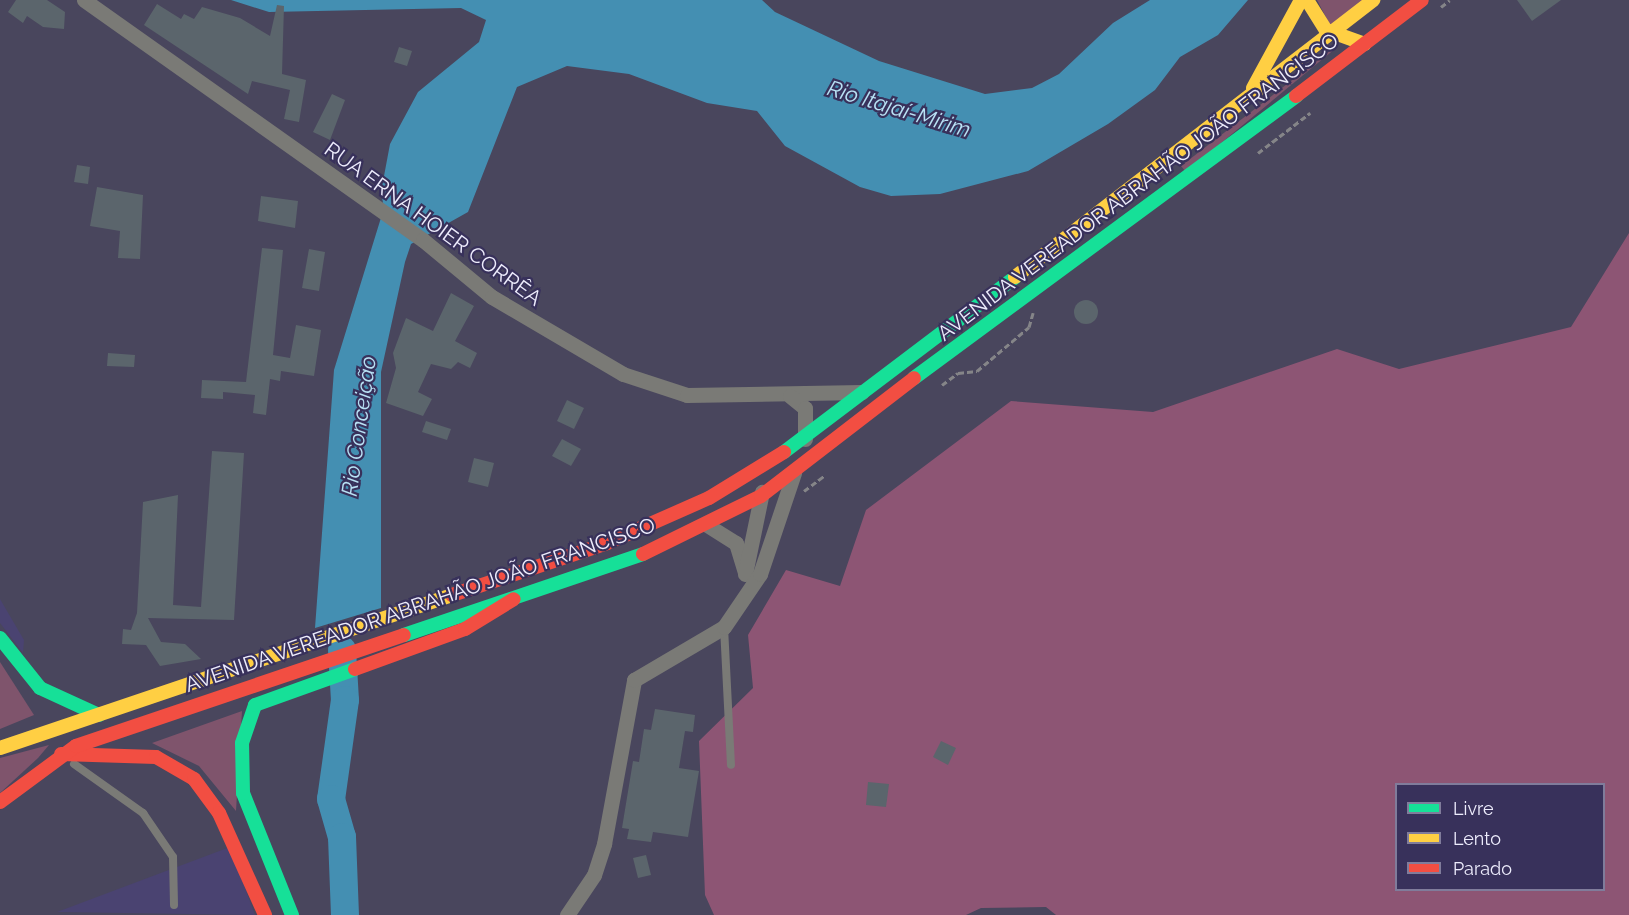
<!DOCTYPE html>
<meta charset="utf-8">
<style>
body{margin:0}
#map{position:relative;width:1629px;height:915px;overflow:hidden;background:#49465d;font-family:Raleway,sans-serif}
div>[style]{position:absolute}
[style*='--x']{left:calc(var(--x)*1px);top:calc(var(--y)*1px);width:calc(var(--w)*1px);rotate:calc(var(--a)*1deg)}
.built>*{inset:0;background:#4a4371}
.green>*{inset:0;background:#7f546c}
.forest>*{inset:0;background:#8d5574}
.water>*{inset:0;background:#448fb2}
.river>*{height:28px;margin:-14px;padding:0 14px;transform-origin:14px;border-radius:14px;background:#448fb2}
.building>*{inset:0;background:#5b656c}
.round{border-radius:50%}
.path>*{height:3px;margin-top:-1.5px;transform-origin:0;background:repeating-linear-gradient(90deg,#858588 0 6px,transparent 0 9px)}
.lane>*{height:8px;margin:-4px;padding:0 4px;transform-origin:4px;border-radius:4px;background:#7a7a76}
.street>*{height:15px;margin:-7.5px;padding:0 7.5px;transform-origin:7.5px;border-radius:7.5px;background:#7a7a76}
.fast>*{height:14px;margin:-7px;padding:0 7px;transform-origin:7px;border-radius:7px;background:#16e098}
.slow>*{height:14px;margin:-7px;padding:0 7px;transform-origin:7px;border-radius:7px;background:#ffcf43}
.jam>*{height:14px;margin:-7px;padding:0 7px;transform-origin:7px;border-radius:7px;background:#f24e42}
span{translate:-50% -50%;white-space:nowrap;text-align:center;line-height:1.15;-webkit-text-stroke:4.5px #38315b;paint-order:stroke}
.street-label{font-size:21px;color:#edecfc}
.water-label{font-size:22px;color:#b9e2f5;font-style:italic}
.legend{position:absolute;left:1395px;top:783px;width:210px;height:108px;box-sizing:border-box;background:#38315b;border:2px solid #807c9b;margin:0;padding:8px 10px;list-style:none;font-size:18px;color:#edecfc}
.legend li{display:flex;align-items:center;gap:12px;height:30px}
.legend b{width:30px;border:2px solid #807c9b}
</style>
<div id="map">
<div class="built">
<i style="clip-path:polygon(0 599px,24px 640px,23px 653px,0 623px)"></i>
<i style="clip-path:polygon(230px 847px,255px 915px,57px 912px)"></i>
</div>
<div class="green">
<i style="clip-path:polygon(1317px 0,1367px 0,1331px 27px)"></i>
<i style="clip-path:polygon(1336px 48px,1186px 172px,1181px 166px,1335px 47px)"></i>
<i style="clip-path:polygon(0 662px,34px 715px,0 729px)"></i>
<i style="clip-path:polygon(242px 711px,236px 811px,199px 766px,152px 743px)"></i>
<i style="clip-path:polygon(49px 745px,38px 758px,0 793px,0 758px)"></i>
</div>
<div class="forest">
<i style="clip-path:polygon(evenodd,1629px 233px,1629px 915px,1056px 915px,1046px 907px,981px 908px,966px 915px,714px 915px,705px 895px,699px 741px,753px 688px,748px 635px,786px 570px,840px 586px,866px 510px,1011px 401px,1153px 412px,1337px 349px,1399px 369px,1571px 327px,1629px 233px,1396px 784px,1604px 784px,1604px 890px,1396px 890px,1396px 784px)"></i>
</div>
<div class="water">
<i style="clip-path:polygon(231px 0,762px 0,775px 12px,879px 61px,985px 94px,1032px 88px,1059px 74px,1113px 23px,1150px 0,1248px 0,1218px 35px,1180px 57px,1155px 90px,1108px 124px,1028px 171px,940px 194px,891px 196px,860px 187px,785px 146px,757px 111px,707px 103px,629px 74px,567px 66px,517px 87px,468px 212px,411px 244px,405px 262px,381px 372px,381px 608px,315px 628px,334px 370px,384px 208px,381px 192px,390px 144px,418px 92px,479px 42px,486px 20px,461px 8px,269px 12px)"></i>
</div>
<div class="river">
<i style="--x:342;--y:650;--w:50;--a:86.6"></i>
<i style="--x:345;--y:700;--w:100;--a:98"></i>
<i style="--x:331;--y:799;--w:40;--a:74"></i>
<i style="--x:342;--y:837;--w:78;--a:87.8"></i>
</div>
<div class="building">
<i style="clip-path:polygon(16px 0,47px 0,65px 12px,64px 29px,43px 27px,27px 16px,23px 23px,8px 12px)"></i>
<i style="clip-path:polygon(1517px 0,1561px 0,1532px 21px)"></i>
<i style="clip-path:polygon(157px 4px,181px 19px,184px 14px,194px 19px,202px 7px,240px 18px,270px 36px,277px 5px,284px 6px,282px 74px,306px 80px,299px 122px,284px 119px,290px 90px,252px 81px,248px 94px,144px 25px)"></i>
<i style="clip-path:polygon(399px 47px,412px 51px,407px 66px,394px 62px)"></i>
<i style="clip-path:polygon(332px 94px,345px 100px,330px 140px,313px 132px)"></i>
<i style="clip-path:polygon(77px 165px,90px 167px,88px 184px,74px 182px)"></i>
<i style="clip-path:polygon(97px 187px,143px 195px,140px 259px,118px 258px,120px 231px,90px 226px)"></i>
<i style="clip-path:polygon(261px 196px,298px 201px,295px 228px,258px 221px)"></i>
<i style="clip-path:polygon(262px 248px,283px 250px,273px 355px,290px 358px,296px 325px,321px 330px,314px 376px,281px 371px,280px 381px,270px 379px,266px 415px,253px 413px,255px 395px,223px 392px,223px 399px,201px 398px,202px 380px,246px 382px)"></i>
<i style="clip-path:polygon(309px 249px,325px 252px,319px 291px,302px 288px)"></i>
<i style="clip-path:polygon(451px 293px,474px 306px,455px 341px,477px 353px,470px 368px,458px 362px,451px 369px,431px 364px,418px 392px,432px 399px,423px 416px,386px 403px,396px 368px,393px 353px,406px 318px,433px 331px)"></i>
<i class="round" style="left:1074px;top:300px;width:24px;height:24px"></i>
<i style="clip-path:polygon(108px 353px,135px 355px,134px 367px,107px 366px)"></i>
<i style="clip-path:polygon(567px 400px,584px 408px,574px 429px,557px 421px)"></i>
<i style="clip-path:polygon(426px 421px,451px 429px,447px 440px,422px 432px)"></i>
<i style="clip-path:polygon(562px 439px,581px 449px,571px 466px,552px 456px)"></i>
<i style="clip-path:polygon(212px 451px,244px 453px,234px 620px,148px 618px,161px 642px,185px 644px,201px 659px,160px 666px,146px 645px,122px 644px,123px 629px,131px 630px,137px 613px,143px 502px,178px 495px,173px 605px,201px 607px)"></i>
<i style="clip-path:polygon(474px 458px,494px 463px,488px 487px,468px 482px)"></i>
<i style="clip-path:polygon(655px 709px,695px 715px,693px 732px,685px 731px,679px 768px,699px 771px,688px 837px,653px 832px,651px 842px,627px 839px,629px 829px,622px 828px,633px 761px,639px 762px,644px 729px,651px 730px)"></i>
<i style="clip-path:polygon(941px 741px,956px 748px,948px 765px,933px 757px)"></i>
<i style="clip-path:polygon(868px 782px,889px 784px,886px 807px,866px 805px)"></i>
<i style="clip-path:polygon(646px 855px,651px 875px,638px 878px,633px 858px)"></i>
</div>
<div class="path">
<i style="--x:1441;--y:7;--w:11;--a:-38"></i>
<i style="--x:1258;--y:153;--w:66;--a:-37.6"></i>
<i style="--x:942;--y:385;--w:20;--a:-37"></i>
<i style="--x:958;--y:373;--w:19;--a:-6"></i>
<i style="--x:977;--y:371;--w:68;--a:-40.2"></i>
<i style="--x:1029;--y:327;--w:15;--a:-74"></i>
<i style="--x:804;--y:491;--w:26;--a:-37"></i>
</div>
<div class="lane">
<i style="--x:724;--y:627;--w:138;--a:87.1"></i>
<i style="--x:74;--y:764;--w:85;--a:35.4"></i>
<i style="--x:143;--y:813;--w:53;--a:55.7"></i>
<i style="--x:173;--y:857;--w:48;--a:88.8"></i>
</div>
<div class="street">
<i style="--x:84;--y:0;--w:415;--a:35.3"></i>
<i style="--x:423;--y:240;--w:89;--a:39.6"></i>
<i style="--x:492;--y:297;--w:152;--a:30.4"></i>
<i style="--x:623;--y:374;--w:67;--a:18.2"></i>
<i style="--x:687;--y:395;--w:175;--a:-1"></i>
<i style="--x:790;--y:396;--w:19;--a:39"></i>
<i style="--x:805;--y:408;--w:31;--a:90"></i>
<i style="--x:707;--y:525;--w:34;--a:32"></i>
<i style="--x:736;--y:543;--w:30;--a:73"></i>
<i style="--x:745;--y:574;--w:84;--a:-78.3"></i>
<i style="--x:567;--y:915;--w:48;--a:-56"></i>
<i style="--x:594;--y:875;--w:33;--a:-72"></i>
<i style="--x:604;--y:844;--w:167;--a:-79.6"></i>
<i style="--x:634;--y:680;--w:104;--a:-30.5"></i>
<i style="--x:724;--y:627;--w:64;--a:-55.8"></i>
<i style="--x:760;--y:574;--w:107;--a:-71.4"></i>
</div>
<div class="fast">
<i style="--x:914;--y:378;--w:475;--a:-36.4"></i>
<i style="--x:784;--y:452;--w:290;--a:-37.1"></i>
<i style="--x:404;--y:635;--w:252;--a:-18.7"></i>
<i style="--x:0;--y:638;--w:64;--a:51.3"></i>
<i style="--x:40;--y:688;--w:65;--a:24.6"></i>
<i style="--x:292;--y:915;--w:131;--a:-111.9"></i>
<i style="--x:243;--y:793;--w:50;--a:-91.1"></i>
<i style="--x:242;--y:743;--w:40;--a:-71.1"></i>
<i style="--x:255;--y:705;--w:106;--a:-19.8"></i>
</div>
<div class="slow">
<i style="--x:1307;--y:0;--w:36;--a:58"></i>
<i style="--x:1326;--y:30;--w:41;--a:19.7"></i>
<i style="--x:1253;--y:88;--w:100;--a:-61.4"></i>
<i style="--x:1015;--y:277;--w:453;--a:-37.7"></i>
<i style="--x:0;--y:748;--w:477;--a:-18.7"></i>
</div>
<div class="jam">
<i style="--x:1296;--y:96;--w:158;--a:-37.3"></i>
<i style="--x:643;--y:554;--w:131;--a:-26.2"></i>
<i style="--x:761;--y:496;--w:193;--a:-37.6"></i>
<i style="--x:452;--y:595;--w:163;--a:-18.5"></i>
<i style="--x:607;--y:543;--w:111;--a:-23.8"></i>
<i style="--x:709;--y:498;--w:88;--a:-31.5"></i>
<i style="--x:355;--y:669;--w:117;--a:-20"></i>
<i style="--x:465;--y:629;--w:57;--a:-31.5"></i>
<i style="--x:61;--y:754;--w:95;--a:1.8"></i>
<i style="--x:156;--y:757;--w:44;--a:30.1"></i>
<i style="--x:194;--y:779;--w:42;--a:53.7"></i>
<i style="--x:219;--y:813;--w:112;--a:65.7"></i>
<i style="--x:0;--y:802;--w:94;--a:-36.4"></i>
<i style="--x:76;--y:746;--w:346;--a:-18.7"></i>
</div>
<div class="street-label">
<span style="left:1138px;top:187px;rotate:-37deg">AVENIDA VEREADOR ABRAHÃO JOÃO FRANCISCO</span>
<span style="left:433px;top:224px;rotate:36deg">RUA ERNA HOIER CORRÊA</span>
<span style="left:420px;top:605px;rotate:-19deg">AVENIDA VEREADOR ABRAHÃO JOÃO FRANCISCO</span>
</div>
<div class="water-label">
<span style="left:899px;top:109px;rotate:17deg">Rio Itajaí-Mirim</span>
<span style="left:359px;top:426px;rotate:-82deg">Rio Conceição</span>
</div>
<ul class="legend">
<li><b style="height:8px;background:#16e098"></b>Livre</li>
<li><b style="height:8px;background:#ffcf43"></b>Lento</li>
<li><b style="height:8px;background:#f24e42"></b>Parado</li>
</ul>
</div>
